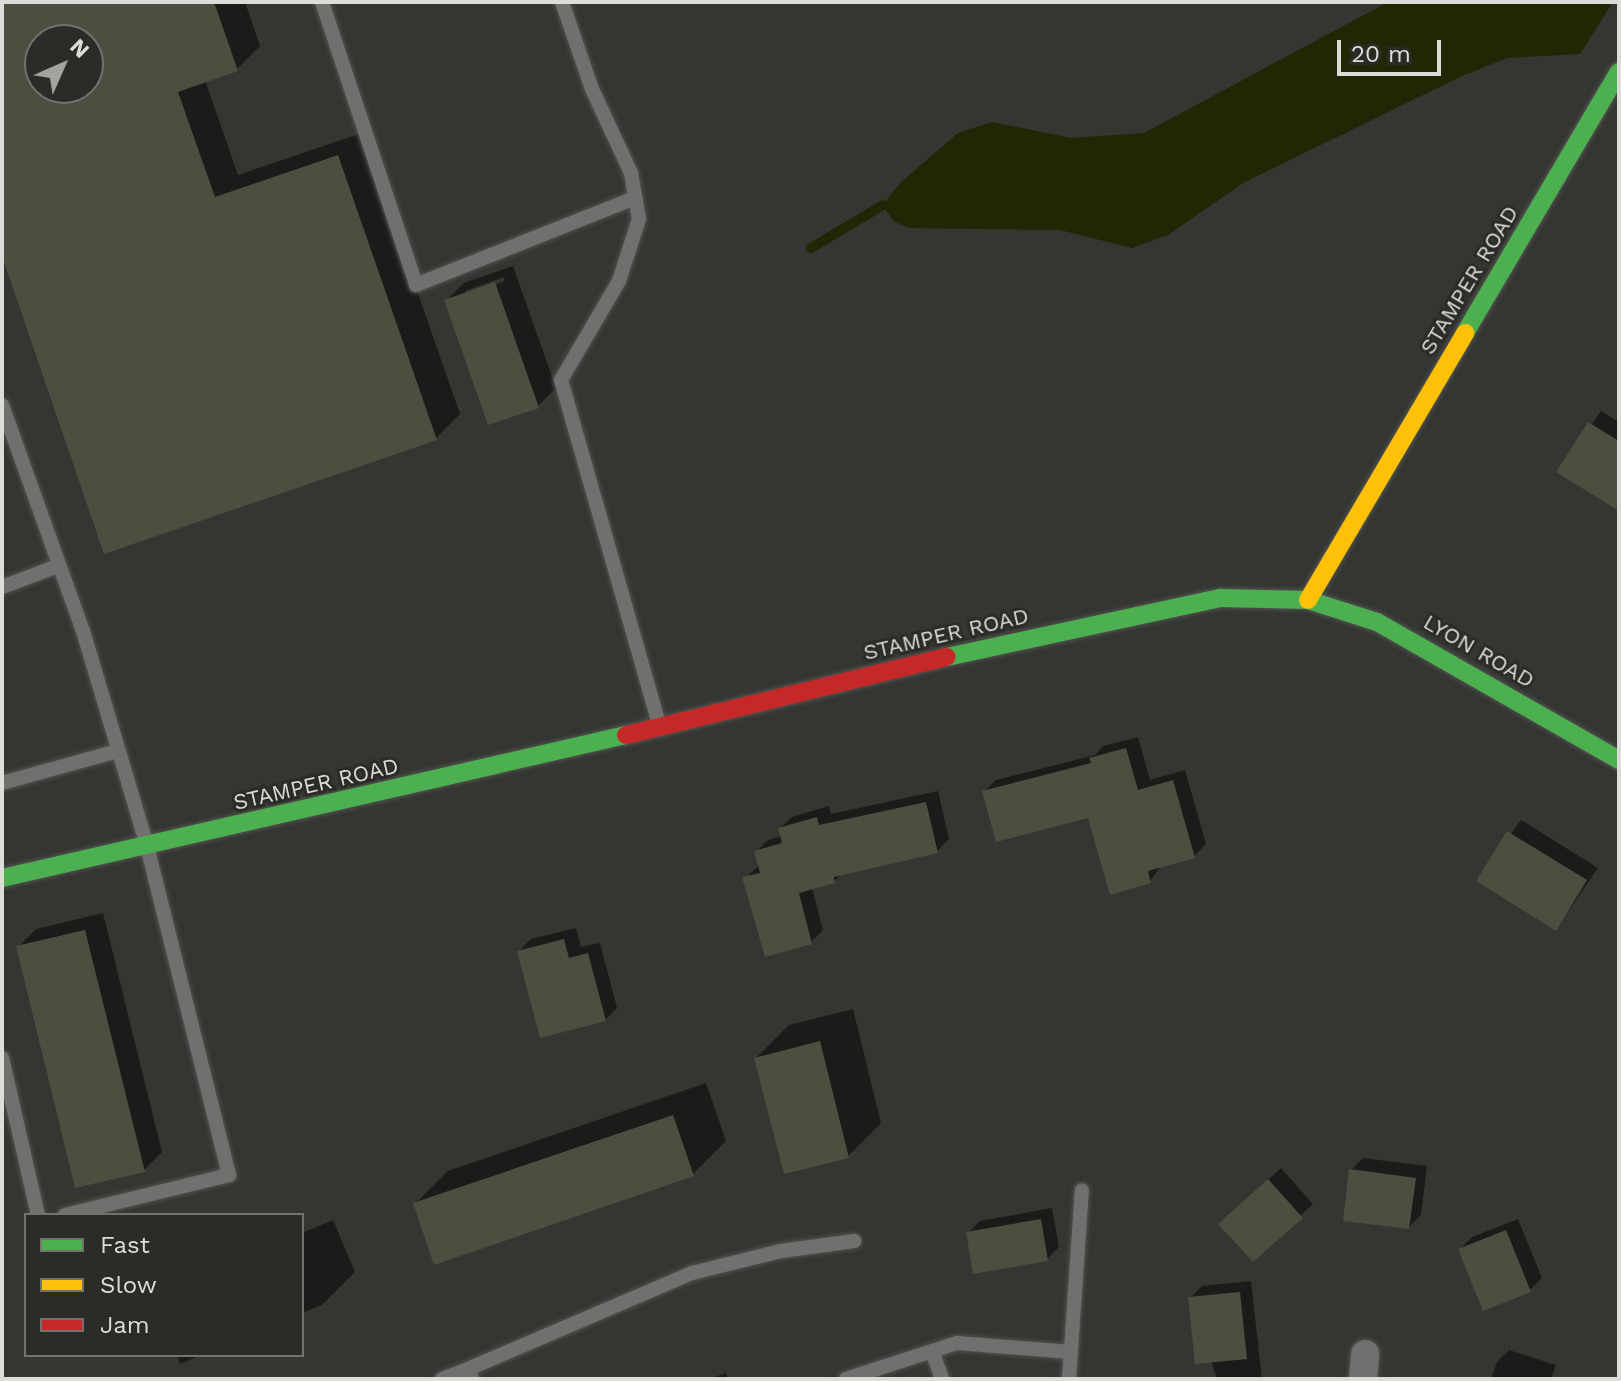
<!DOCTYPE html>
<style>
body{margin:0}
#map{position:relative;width:1621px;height:1381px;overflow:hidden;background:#343632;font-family:"Work Sans",sans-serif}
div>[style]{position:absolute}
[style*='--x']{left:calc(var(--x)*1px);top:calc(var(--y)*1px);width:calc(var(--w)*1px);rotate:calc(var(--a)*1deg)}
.water>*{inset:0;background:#1f2704}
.shadow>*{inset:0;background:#0007}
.stream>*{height:10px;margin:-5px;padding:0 5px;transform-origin:5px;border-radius:5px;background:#1f2704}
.building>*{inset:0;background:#4b4f40}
.roads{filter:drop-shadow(0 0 2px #525350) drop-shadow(0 0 2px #525350)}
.lane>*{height:14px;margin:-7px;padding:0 7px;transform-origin:7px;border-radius:7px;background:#70716e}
.street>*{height:28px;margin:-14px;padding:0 14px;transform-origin:14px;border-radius:14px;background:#70716e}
.fast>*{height:18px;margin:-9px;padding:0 9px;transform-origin:9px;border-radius:9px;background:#4caf50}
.slow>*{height:18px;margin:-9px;padding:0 9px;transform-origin:9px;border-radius:9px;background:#ffc107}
.jam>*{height:18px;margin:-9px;padding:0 9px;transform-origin:9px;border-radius:9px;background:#c62828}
span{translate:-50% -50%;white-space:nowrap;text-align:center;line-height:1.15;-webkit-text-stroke:6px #2b2c27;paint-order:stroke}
.street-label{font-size:22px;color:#dcddd9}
.frame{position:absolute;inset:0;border:4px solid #dcddd9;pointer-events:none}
.legend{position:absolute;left:24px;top:1213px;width:280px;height:144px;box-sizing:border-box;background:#2b2c27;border:2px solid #72736e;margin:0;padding:10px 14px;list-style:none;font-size:24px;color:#dcddd9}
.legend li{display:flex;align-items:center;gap:16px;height:40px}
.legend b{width:40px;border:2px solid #72736e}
.north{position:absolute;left:24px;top:24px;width:80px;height:80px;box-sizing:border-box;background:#2b2c27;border:2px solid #72736e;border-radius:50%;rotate:45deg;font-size:22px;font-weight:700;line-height:32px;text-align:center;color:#dcddd9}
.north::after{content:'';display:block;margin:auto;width:28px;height:36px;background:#a1a39f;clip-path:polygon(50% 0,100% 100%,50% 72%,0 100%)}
.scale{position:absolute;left:1337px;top:40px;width:104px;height:36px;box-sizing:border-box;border:4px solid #dcddd9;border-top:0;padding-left:10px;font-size:24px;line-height:28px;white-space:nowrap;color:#dcddd9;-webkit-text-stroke:6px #2b2c27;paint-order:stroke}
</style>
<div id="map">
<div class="water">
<i style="clip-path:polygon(1388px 2px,1613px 2px,1580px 54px,1507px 58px,1462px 76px,1243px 183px,1168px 235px,1132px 248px,1060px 230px,909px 228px,893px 221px,883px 205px,900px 183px,958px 133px,992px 122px,1071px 138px,1144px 133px)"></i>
</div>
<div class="shadow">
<i style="clip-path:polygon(evenodd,2px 2px,245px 2px,260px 46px,237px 69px,205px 80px,238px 175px,362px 133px,460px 414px,436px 438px,2px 250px,2px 2px,40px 40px,88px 40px,88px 88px,40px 88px,40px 40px)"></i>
<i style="clip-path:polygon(evenodd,513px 266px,556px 388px,538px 406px,446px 301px,464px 283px,513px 266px,504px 277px,505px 281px,465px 295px,465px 291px,504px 277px)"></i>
<i style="clip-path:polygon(1601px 411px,1619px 422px,1619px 509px,1559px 472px)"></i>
<i style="clip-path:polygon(1138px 737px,1150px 780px,1185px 770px,1206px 844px,1194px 856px,1161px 866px,1150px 881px,1089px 816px,984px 792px,996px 780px,1095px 755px,1103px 746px)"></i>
<i style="clip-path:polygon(938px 791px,949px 839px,937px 851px,843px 873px,834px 881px,812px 888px,823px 930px,811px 942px,745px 878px,760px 865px,756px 852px,768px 840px,782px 836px,780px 828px,792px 817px,829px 806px,831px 814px)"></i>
<i style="clip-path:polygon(1521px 820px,1598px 868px,1556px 929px,1478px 880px)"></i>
<i style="clip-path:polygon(103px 913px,162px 1152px,144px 1170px,18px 947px,36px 929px)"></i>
<i style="clip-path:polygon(576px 928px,581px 947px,600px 943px,617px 1008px,605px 1020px,519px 951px,531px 939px)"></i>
<i style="clip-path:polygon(853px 1009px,881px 1123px,848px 1156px,756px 1058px,789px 1025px)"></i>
<i style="clip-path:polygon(706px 1083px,726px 1141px,693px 1174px,415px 1204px,448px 1171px)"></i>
<i style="clip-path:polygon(1363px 1158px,1427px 1166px,1421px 1215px,1409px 1227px,1351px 1170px)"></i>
<i style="clip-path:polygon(1281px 1168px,1313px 1204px,1253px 1259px,1232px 1212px)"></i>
<i style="clip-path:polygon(1052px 1208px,1059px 1247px,1047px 1259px,968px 1233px,980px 1221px)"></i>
<i style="clip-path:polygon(1518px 1219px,1542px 1278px,1530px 1290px,1460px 1249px,1472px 1237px)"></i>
<i style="clip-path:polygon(333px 1220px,355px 1272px,322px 1305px,302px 1313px,302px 1233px)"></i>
<i style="clip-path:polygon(1251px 1281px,1262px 1379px,1217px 1379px,1190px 1298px,1202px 1286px)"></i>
<i style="clip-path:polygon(1509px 1350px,1556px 1365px,1551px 1379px,1491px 1379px,1497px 1362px)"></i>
<i style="clip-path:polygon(177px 1355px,201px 1355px,180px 1364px)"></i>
<i style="clip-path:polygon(726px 1373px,728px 1379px,708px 1379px)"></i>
</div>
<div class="stream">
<i style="--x:811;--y:248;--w:84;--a:-30.8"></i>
</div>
<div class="building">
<i style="clip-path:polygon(evenodd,2px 2px,214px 2px,238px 71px,178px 92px,215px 197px,338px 155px,437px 440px,104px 554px,2px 256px,2px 2px,40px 40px,88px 40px,88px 88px,40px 88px,40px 40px)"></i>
<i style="clip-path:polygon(495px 282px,539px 408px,488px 425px,444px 300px)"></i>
<i style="clip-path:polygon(1588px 422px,1619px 441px,1619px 511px,1556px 472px)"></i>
<i style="clip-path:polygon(1126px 748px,1138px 790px,1173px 780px,1195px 858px,1148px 871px,1151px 883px,1110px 895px,1088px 818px,996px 842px,982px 791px,1091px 763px,1089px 758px)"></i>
<i style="clip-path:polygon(926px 802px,938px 853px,834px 877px,835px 883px,799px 893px,812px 944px,765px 957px,742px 877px,760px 873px,754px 851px,782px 843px,778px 828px,817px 817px,819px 825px)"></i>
<i style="clip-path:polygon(1507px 831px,1587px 880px,1556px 931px,1476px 881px)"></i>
<i style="clip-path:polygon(85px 930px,145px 1172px,75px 1188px,16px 946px)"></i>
<i style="clip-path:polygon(564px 939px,569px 958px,588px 953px,606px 1021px,540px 1038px,517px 951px)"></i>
<i style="clip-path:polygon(820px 1041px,849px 1158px,784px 1174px,754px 1058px)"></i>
<i style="clip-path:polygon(673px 1115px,694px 1176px,434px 1265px,413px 1203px)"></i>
<i style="clip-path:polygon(1349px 1169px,1416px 1178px,1409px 1229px,1343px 1221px)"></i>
<i style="clip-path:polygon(1268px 1179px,1303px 1218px,1253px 1262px,1218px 1224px)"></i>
<i style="clip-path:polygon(1041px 1219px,1048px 1261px,973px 1274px,966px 1232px)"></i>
<i style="clip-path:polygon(1506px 1230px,1531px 1292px,1483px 1311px,1458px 1249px)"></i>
<i style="clip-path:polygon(1240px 1292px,1247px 1359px,1195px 1364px,1188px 1297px)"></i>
</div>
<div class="roads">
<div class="lane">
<i style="--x:322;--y:2;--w:298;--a:71.6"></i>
<i style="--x:416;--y:285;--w:236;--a:-21.7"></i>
<i style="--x:562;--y:2;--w:92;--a:71"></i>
<i style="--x:592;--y:89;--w:93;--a:65.1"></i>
<i style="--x:631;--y:173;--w:47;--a:80.1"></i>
<i style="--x:639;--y:219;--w:65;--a:107.9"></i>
<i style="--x:619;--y:281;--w:115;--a:120.4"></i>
<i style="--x:561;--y:380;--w:357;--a:74.1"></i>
<i style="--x:2;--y:405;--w:240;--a:70.3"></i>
<i style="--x:83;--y:631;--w:224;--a:73.4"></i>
<i style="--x:147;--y:846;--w:339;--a:76"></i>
<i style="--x:229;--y:1175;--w:169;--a:166.3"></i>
<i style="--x:2;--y:587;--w:60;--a:-20.6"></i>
<i style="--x:2;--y:783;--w:119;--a:-15.5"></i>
<i style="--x:2;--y:1058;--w:161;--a:77.1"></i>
<i style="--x:932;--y:1351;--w:30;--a:70"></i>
<i style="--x:468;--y:1369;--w:244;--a:-23.2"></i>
<i style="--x:692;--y:1273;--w:92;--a:-13.9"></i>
<i style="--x:781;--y:1251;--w:74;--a:-7.8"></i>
<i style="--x:442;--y:1379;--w:28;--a:-21"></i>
<i style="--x:468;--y:1369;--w:11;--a:68"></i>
<i style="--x:846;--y:1379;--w:117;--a:-18"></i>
<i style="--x:957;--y:1343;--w:114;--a:4.5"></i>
<i style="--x:1069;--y:1379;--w:189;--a:-86.1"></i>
</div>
<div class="street">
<i style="--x:1363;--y:1379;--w:25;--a:-85"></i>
</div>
<div class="fast">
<i style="--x:1465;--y:333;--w:303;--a:-59.5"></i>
<i style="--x:947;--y:657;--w:280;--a:-12.2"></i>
<i style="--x:1221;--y:598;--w:87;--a:1.3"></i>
<i style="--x:1308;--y:600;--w:72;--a:17.7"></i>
<i style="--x:1377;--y:622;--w:279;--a:29.7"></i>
<i style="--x:2;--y:878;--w:640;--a:-12.91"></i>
</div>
<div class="slow">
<i style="--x:1308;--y:600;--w:310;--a:-59.5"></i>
</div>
<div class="jam">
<i style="--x:626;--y:735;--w:330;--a:-13.7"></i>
</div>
</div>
<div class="street-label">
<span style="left:1469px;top:280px;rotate:-59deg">STAMPER ROAD</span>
<span style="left:946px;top:634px;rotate:-13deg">STAMPER ROAD</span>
<span style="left:1479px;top:651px;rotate:30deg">LYON ROAD</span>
<span style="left:316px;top:784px;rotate:-13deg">STAMPER ROAD</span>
</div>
<div class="frame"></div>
<ul class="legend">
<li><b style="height:10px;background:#4caf50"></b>Fast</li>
<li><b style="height:10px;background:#ffc107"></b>Slow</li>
<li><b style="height:10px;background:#c62828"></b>Jam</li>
</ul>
<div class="north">N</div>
<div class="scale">20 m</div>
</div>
